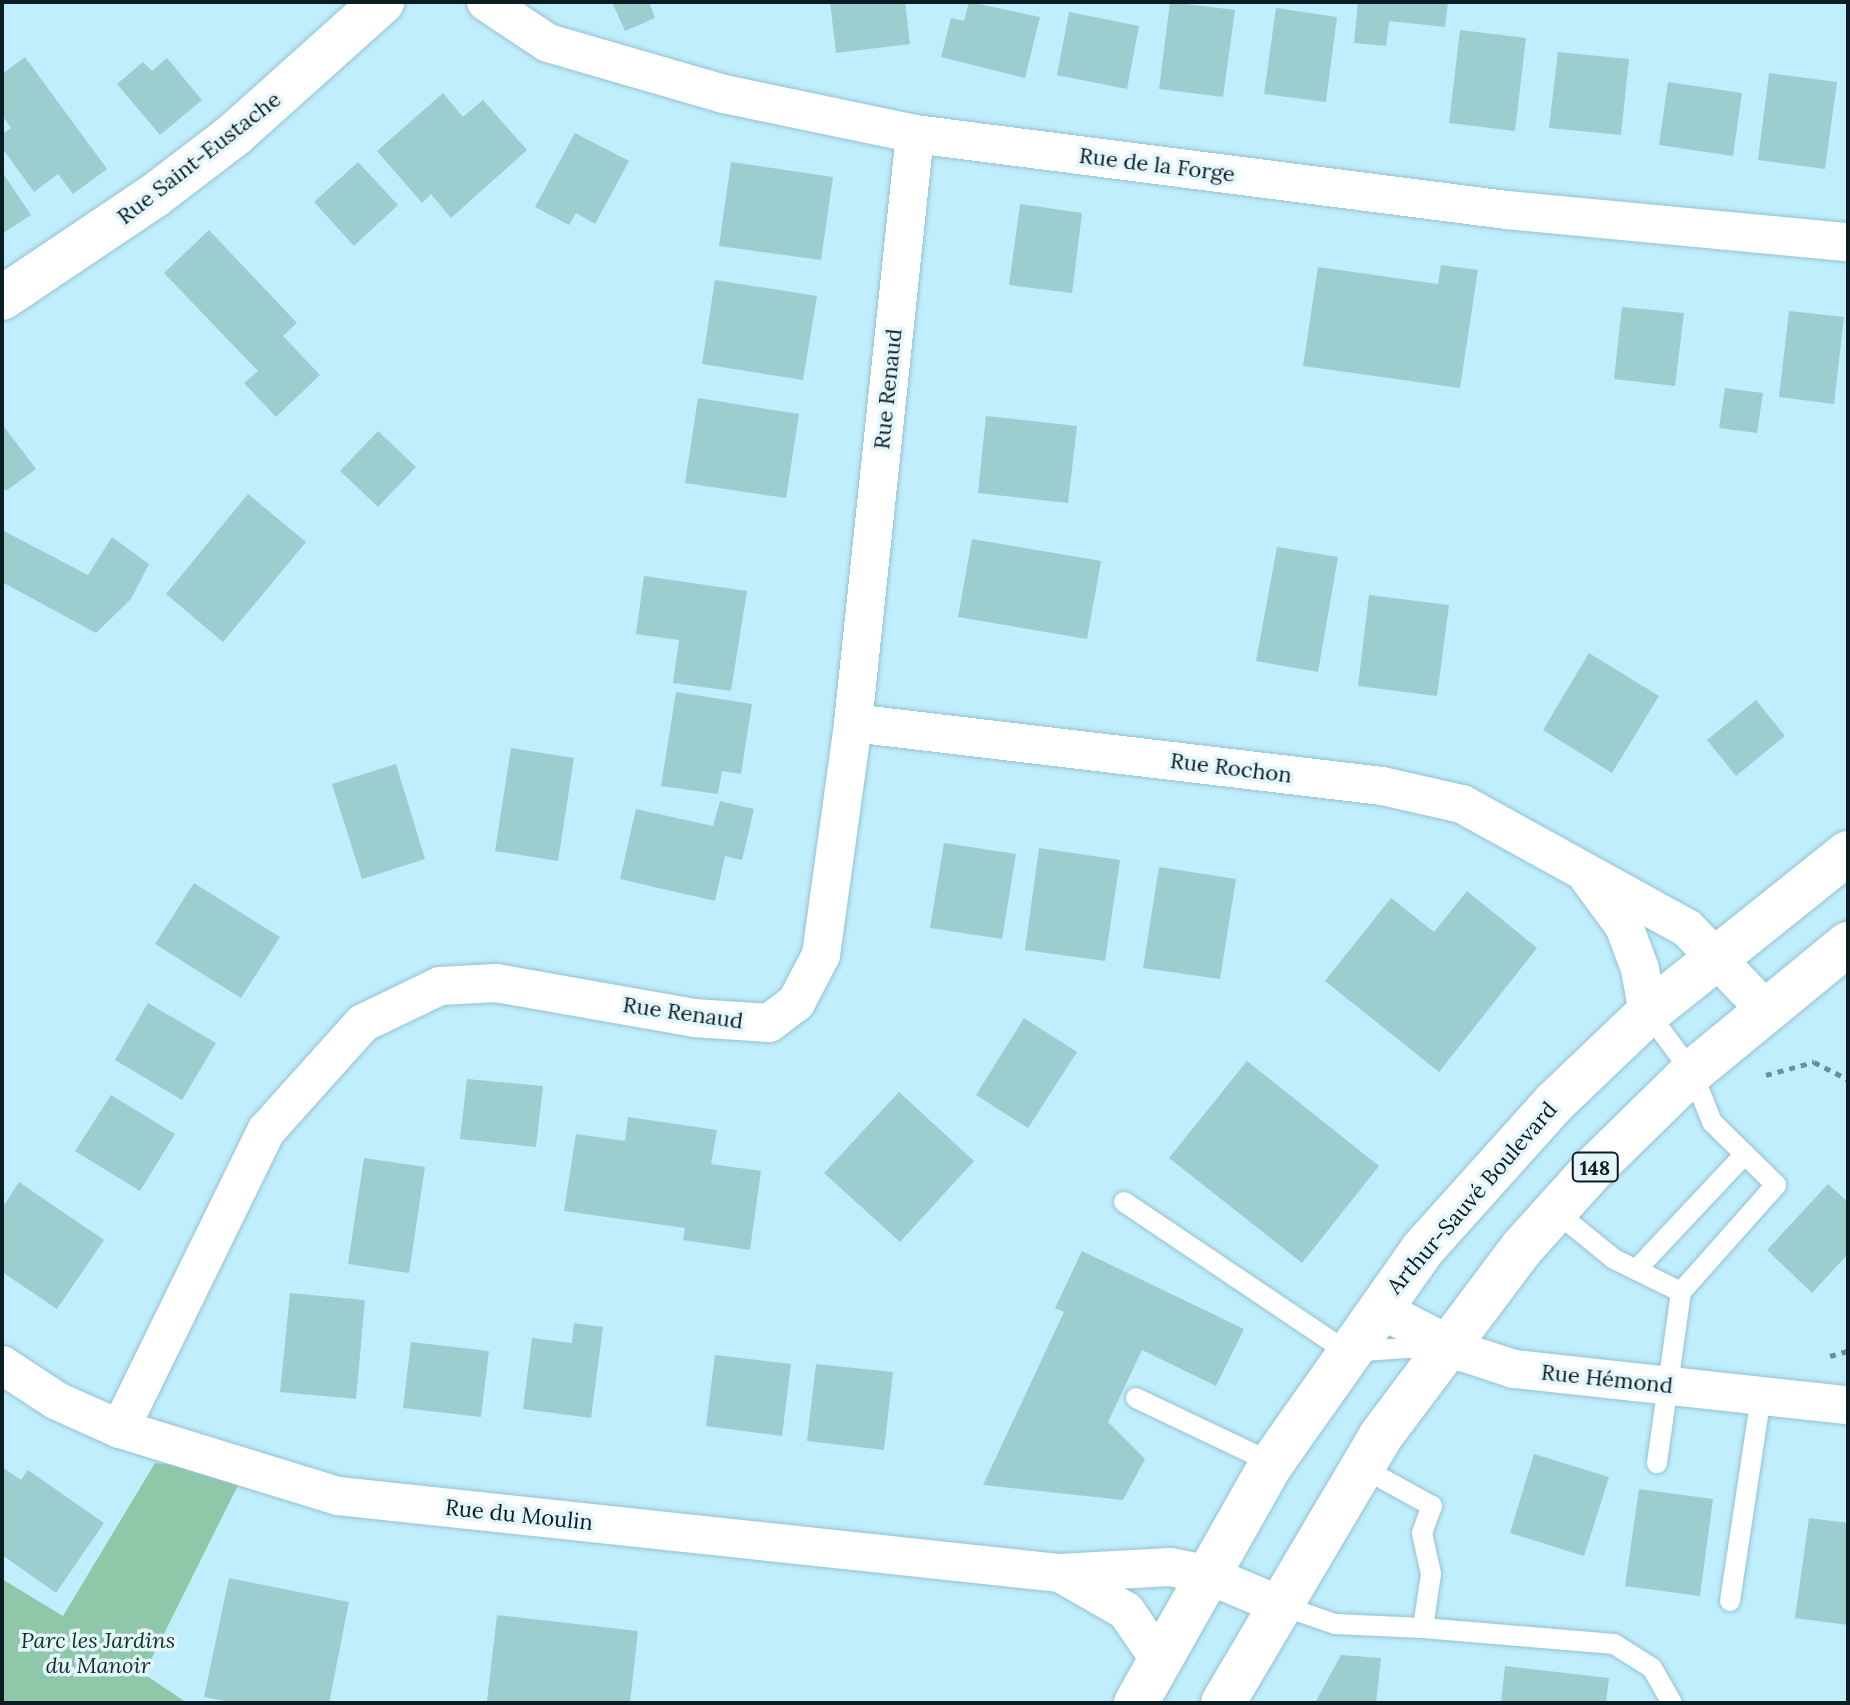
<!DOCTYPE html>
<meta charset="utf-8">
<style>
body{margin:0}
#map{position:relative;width:1850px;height:1705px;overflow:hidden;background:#c0eefd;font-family:Lora,serif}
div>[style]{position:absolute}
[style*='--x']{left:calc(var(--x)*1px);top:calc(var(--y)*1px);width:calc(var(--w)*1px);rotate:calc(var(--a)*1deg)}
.green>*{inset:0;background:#8ec8a8}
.building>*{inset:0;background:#9cced0}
.path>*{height:5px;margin-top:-2.5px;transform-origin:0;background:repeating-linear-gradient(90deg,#6e8f9a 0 6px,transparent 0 12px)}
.roads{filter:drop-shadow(0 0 2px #95c2d1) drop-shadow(0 0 2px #95c2d1)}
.lane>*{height:20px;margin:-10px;padding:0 10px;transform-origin:10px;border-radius:10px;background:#fff}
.street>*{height:38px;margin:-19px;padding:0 19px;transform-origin:19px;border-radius:19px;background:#fff}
.secondary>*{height:44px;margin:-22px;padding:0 22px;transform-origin:22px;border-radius:22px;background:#fff}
.primary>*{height:44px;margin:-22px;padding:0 22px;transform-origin:22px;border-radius:22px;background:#fff}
span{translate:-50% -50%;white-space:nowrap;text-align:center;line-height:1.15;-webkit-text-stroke:7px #e4f6fc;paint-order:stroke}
.shield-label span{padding:2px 6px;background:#e4f6fc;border:2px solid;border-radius:6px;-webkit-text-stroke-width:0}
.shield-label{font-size:20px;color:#0b1d22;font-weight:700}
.street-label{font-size:22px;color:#0b1d22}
.park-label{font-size:22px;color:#0e3422;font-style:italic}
.frame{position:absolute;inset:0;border:4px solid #0b1d22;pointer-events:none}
</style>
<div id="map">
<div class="green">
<i style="clip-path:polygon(155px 1463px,245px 1471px,144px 1674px,187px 1703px,2px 1703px,2px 1579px,63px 1616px)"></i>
</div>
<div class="building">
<i style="clip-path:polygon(612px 2px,649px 2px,655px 18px,625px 31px)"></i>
<i style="clip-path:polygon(830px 2px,905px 2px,910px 44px,836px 53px)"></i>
<i style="clip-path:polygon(969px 2px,1040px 17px,1025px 78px,941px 57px,951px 18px,964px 21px)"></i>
<i style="clip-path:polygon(1170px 2px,1235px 10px,1223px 97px,1159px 89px)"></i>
<i style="clip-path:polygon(1358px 2px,1448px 2px,1445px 27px,1389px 21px,1386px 46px,1354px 43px)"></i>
<i style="clip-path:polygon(1276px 8px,1337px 17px,1326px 102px,1264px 94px)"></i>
<i style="clip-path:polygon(1069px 12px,1139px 26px,1127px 89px,1057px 75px)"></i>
<i style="clip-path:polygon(1460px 30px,1526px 38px,1515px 131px,1449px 123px)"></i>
<i style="clip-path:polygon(1558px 52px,1629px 59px,1621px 135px,1549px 128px)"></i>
<i style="clip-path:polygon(25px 57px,107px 169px,73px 194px,58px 174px,34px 192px,2px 148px,2px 134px,11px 128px,2px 115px,2px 74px)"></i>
<i style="clip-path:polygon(167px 58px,202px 100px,160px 135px,117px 84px,143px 62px,152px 71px)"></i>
<i style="clip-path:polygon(1769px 73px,1837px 82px,1825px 169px,1758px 160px)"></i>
<i style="clip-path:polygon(1668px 82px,1742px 93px,1733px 156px,1659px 145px)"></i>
<i style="clip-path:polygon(443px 93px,463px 117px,483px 100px,527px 150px,451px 218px,431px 194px,422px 203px,377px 151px)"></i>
<i style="clip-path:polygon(575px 133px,629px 161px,595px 224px,576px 213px,569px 225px,535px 207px)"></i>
<i style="clip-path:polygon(358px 162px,398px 205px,354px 246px,314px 202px)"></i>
<i style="clip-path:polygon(731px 162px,833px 177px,821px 260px,719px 246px)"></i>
<i style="clip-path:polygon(2px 172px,31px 215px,2px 234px)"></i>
<i style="clip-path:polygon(1020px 204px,1082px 213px,1072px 293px,1009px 285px)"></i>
<i style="clip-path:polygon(209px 230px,297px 323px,283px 336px,320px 375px,276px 417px,244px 383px,258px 371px,164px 273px)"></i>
<i style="clip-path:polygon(1441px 265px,1478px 270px,1460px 388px,1303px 366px,1318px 267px,1438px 284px)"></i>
<i style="clip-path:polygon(715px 280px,817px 296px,803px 380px,702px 364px)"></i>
<i style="clip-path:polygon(1622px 307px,1684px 313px,1675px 386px,1614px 379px)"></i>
<i style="clip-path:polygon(1789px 311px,1844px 317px,1834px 404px,1779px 397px)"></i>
<i style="clip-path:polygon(1725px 388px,1763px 393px,1757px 433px,1719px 428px)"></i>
<i style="clip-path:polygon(698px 398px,799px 414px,786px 498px,685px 483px)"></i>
<i style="clip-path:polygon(986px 416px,1077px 426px,1068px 503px,978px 493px)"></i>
<i style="clip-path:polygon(2px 424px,36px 469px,6px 491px,2px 486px)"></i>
<i style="clip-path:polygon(378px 431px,416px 467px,378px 507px,340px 471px)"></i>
<i style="clip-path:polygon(248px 494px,306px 542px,223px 642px,166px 594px)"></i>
<i style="clip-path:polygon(2px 530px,88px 575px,112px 537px,149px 564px,131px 599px,96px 633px,2px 582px)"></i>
<i style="clip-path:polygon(972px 539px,1101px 561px,1087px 639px,958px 617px)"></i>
<i style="clip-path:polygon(1277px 547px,1338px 557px,1318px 672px,1256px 661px)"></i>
<i style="clip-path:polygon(644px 576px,747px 591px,731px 691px,673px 683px,679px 640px,636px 634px)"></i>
<i style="clip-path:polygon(1369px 595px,1449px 605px,1437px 696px,1358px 686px)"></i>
<i style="clip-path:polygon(1589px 653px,1659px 696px,1612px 773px,1543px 730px)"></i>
<i style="clip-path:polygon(676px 692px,752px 704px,741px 774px,722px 771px,718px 794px,661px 786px)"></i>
<i style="clip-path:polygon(1756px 700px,1785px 736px,1736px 776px,1707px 740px)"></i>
<i style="clip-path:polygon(511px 748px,574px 758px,558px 861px,495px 851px)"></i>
<i style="clip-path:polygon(396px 764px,425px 859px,362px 879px,332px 784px)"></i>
<i style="clip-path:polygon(720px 801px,754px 809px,742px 860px,725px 856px,715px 901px,620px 879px,636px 809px,713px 826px)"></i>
<i style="clip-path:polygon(944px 843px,1016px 854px,1002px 939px,930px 928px)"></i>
<i style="clip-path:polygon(1039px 848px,1120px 860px,1105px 961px,1025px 950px)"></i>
<i style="clip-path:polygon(1159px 867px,1236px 879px,1220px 979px,1143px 968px)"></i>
<i style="clip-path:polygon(194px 883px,280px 937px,241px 998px,155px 944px)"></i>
<i style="clip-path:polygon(1467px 891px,1537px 948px,1439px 1072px,1325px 981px,1391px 898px,1434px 932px)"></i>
<i style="clip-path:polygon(148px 1003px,216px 1043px,182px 1100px,115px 1060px)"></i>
<i style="clip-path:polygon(1024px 1018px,1077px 1052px,1028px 1128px,976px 1095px)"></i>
<i style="clip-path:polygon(1247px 1061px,1379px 1166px,1302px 1263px,1169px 1158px)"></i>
<i style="clip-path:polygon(467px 1079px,543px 1086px,536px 1147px,460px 1139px)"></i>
<i style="clip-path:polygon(899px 1092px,974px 1161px,900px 1242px,824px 1173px)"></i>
<i style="clip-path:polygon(111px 1095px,175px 1134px,140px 1191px,75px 1151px)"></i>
<i style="clip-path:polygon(628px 1117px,717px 1130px,711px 1164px,761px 1171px,750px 1250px,683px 1240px,685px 1228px,564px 1211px,576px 1134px,625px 1141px)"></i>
<i style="clip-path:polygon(364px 1158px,425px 1167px,409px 1273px,348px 1264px)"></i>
<i style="clip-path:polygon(19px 1182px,104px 1240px,57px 1309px,2px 1272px,2px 1208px)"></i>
<i style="clip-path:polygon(1828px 1184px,1848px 1202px,1848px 1254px,1812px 1293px,1767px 1250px)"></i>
<i style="clip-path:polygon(1082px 1251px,1244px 1329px,1216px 1386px,1142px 1350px,1108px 1422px,1145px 1459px,1123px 1500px,983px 1485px,1064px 1312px,1055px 1308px)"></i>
<i style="clip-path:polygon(290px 1293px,365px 1300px,356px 1399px,280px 1392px)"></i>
<i style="clip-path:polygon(574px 1323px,603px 1327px,591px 1418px,523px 1409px,532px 1338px,572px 1343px)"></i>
<i style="clip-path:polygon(411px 1342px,489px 1351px,481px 1417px,403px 1408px)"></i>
<i style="clip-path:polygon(715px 1355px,791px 1364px,782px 1436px,706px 1426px)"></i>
<i style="clip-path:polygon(816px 1364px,893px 1372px,884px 1450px,807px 1441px)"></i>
<i style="clip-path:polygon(1534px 1454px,1609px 1477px,1584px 1556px,1510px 1533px)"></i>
<i style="clip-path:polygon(2px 1467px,21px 1480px,28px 1470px,104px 1523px,56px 1593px,2px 1555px)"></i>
<i style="clip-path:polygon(1639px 1489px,1713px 1499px,1700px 1596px,1625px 1586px)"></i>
<i style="clip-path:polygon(1809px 1518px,1848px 1523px,1848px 1625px,1795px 1618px)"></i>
<i style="clip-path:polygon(229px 1578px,349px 1602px,329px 1703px,233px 1703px,204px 1697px)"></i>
<i style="clip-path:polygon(497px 1615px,638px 1631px,630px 1703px,487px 1701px)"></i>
<i style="clip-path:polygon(1341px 1655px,1381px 1658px,1376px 1703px,1315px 1703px)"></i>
<i style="clip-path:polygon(1505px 1666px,1609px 1678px,1606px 1703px,1501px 1703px)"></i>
</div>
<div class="path">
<i style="--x:1766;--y:1075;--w:50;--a:-15.2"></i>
<i style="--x:1814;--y:1062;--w:38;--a:27"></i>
<i style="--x:1830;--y:1356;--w:19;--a:-16"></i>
</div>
<div class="roads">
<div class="lane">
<i style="--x:1648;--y:1013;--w:74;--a:53.3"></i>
<i style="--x:1692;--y:1072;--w:54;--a:68.2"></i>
<i style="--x:1712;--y:1122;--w:90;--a:44.5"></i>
<i style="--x:1776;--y:1185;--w:143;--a:131.6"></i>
<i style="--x:1681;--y:1292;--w:173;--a:98"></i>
<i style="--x:1124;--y:1202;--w:269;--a:33.9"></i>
<i style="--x:1347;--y:1352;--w:91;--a:-3.8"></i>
<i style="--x:1555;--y:1211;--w:76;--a:39.1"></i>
<i style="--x:1614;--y:1259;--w:75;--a:26.2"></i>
<i style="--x:1636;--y:1270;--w:159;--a:-46.8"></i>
<i style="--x:1136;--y:1398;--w:151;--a:25.5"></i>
<i style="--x:1730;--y:1601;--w:207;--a:-81.4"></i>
<i style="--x:1277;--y:1604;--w:61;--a:19"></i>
<i style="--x:1335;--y:1624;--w:88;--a:2.6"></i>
<i style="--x:1423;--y:1628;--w:55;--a:-81.6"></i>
<i style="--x:1431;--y:1574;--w:42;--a:-102.4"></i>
<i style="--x:1422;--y:1533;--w:29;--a:-70"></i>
<i style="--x:1432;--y:1506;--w:81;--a:-151.2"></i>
<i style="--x:1423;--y:1628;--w:192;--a:4.8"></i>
<i style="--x:1614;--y:1644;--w:45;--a:32.3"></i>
<i style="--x:1652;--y:1668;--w:40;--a:60.3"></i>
</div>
<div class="street">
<i style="--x:486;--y:2;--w:74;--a:33.5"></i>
<i style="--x:548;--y:43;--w:183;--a:16.2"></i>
<i style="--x:724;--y:94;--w:195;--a:11.8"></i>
<i style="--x:915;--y:134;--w:597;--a:7.32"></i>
<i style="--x:1507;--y:210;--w:342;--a:5.4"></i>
<i style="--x:853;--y:723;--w:533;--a:6.79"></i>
<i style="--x:1382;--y:786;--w:82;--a:12.7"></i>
<i style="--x:1462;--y:804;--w:257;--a:28.9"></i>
<i style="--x:1687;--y:928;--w:111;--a:46.1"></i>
<i style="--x:1588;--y:877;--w:61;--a:53.7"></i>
<i style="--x:1624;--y:926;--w:46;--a:69.6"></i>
<i style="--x:1640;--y:969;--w:45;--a:79.7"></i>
<i style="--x:1378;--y:1308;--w:98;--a:27.3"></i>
<i style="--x:1465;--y:1353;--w:52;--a:18.1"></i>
<i style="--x:1514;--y:1369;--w:336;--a:6.2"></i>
<i style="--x:2;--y:1365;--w:66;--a:33.2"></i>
<i style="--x:57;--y:1401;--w:69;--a:24"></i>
<i style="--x:120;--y:1429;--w:228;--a:17.1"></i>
<i style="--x:338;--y:1496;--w:726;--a:6.09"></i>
<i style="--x:1060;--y:1573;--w:110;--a:-3.1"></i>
<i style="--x:1170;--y:1567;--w:37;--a:11"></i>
<i style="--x:1206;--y:1574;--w:77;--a:22.9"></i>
<i style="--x:120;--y:1429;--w:332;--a:-63.9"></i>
<i style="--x:266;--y:1131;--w:145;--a:-48.1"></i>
<i style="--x:363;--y:1023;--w:85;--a:-25.7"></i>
<i style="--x:440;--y:986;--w:56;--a:-3.1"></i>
<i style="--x:496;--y:983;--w:201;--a:10"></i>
<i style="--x:694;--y:1018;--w:75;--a:3.8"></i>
<i style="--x:769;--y:1023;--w:34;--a:-37"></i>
<i style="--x:796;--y:1003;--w:54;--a:-62.5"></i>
<i style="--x:821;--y:955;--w:234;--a:-82.1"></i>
<i style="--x:853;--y:723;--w:592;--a:-83.99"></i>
<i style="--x:1060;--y:1573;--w:76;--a:29.9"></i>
<i style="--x:1126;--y:1611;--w:58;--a:55.5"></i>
</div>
<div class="secondary">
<i style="--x:2;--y:298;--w:183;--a:-33.9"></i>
<i style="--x:154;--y:196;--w:102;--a:-37.4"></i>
<i style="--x:235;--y:134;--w:198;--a:-41.9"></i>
</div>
<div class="primary">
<i style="--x:1136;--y:1703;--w:276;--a:-60.5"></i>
<i style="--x:1272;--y:1463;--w:261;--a:-54.8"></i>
<i style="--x:1422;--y:1250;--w:199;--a:-48.1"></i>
<i style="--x:1555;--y:1102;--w:129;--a:-43.7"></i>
<i style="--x:1648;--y:1013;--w:256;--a:-38.7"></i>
<i style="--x:1223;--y:1703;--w:309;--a:-59.4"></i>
<i style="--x:1380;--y:1437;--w:235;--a:-53.1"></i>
<i style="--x:1521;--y:1249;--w:109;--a:-48"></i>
<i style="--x:1594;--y:1168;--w:137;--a:-44.4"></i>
<i style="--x:1692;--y:1072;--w:202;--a:-39.4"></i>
</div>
</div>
<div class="shield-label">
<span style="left:1595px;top:1167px">148</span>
</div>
<div class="street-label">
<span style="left:199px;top:158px;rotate:-38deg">Rue Saint-Eustache</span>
<span style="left:1157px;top:165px;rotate:7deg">Rue de la Forge</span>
<span style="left:888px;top:389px;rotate:-84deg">Rue Renaud</span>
<span style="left:1231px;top:768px;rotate:7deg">Rue Rochon</span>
<span style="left:683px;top:1013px;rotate:8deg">Rue Renaud</span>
<span style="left:1472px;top:1198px;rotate:-49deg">Arthur-Sauvé Boulevard</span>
<span style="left:1607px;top:1379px;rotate:6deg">Rue Hémond</span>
<span style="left:519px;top:1515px;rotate:6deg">Rue du Moulin</span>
</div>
<div class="park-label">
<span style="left:98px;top:1653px">Parc les Jardins<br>du Manoir</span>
</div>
<div class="frame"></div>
</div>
